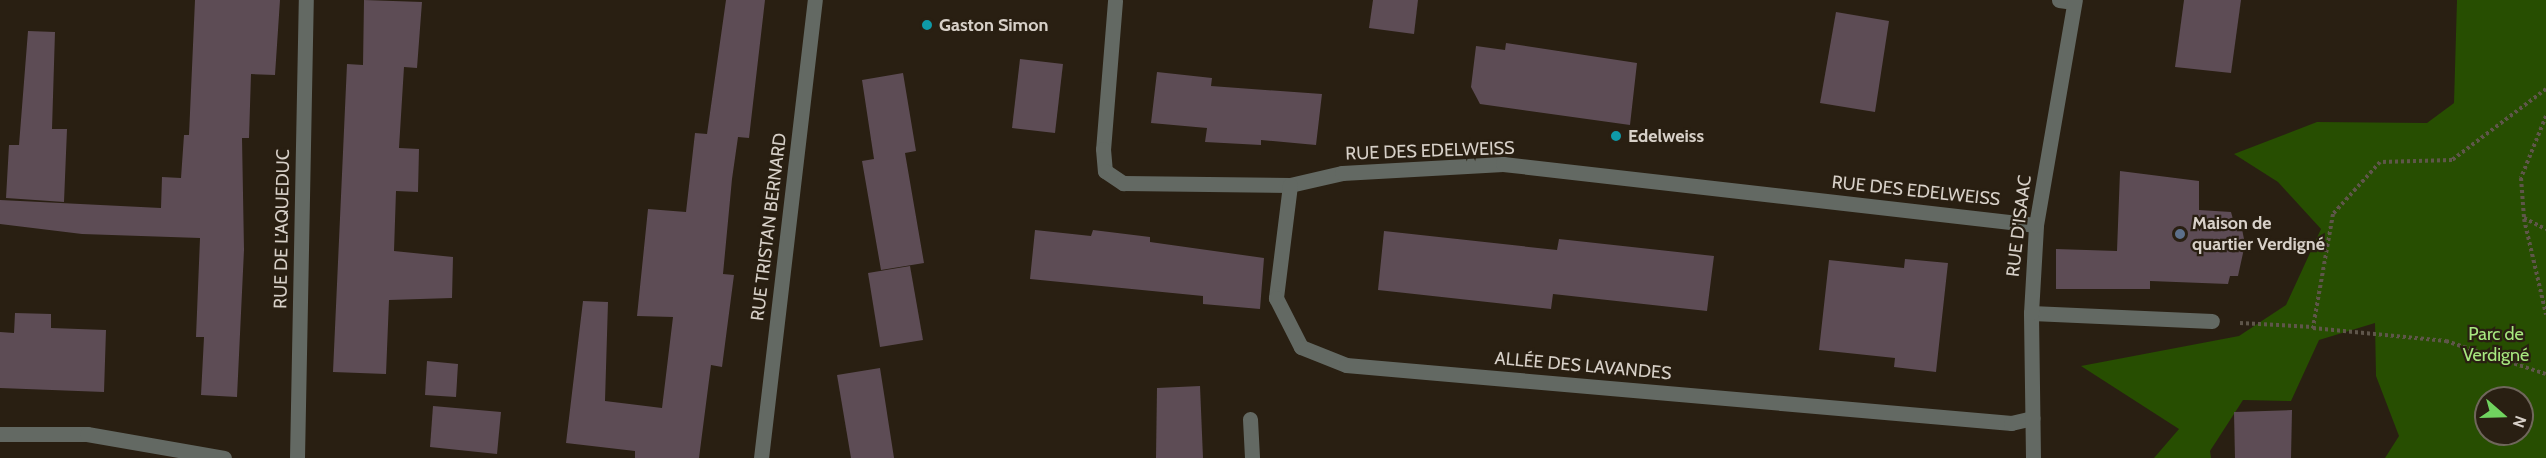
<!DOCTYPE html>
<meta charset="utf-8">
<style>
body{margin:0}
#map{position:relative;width:2546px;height:458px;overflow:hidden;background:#291f12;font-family:Cabin,sans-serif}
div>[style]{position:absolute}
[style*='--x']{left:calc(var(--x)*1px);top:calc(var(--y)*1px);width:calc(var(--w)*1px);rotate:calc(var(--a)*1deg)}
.green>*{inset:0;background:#274e01}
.building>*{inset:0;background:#5d4c55}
.path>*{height:4px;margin-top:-2px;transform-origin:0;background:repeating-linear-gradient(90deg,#5f564a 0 3px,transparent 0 6px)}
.minor>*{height:15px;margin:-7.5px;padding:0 7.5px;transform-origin:7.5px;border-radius:7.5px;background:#636963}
.dots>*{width:16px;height:16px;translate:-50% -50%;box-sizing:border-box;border:3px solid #291f12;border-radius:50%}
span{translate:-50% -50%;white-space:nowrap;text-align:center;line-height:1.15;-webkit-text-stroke:4.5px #291f12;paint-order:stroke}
.poi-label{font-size:18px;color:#d7d0c8;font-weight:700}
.left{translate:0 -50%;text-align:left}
.street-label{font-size:18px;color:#d7d0c8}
.park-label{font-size:18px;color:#a7e77f}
.north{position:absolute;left:2474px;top:386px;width:60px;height:60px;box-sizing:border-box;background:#291f12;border:2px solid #6f665b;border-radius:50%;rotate:110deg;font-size:16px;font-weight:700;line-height:24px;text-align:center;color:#d7d0c8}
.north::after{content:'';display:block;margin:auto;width:21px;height:27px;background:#70d35f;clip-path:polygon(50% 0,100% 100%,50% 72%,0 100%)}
</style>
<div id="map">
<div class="green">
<i style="clip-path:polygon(evenodd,2457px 0,2546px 0,2546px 458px,2385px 458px,2399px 436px,2376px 376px,2375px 323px,2319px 340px,2291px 401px,2243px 400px,2210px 451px,2211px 458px,2154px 458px,2179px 429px,2081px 366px,2239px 336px,2286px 305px,2321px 229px,2278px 182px,2234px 154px,2317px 122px,2427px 123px,2454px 103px,2457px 0,2486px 398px,2522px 398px,2522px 434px,2486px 434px,2486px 398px)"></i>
</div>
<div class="building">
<i style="clip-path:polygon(195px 0,280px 0,275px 75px,251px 74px,249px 138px,242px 138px,244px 250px,237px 397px,201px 395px,204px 337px,196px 337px,200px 238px,82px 234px,0 224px,0 200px,161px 208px,162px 177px,181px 178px,184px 135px,189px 135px)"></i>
<i style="clip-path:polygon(364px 0,422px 2px,417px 68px,404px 67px,399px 148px,419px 149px,418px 192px,396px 191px,394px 251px,453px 257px,452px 298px,389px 300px,386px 374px,333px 372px,347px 64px,363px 65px)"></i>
<i style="clip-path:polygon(726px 0,765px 0,749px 138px,738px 137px,732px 179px,723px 274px,734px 275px,722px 367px,711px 365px,699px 458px,635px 458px,635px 451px,566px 443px,583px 301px,608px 302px,605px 401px,662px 408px,673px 317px,637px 316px,648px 209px,686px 212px,695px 133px,707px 134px)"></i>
<i style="clip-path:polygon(1373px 0,1418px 0,1414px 34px,1369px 28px)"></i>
<i style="clip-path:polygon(2184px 0,2241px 0,2231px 73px,2175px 67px)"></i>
<i style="clip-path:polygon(1836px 12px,1889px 21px,1875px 112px,1820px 103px)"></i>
<i style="clip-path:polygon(28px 31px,55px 32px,52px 129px,67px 129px,64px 202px,6px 198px,9px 145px,19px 145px)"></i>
<i style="clip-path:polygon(1506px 43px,1637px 63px,1630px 125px,1480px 104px,1471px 87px,1476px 46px,1505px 50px)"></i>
<i style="clip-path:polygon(1020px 59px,1063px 64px,1055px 133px,1012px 128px)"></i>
<i style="clip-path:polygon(1157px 72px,1212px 78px,1211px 86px,1322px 94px,1316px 145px,1261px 140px,1261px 145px,1205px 142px,1207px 128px,1151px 123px)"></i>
<i style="clip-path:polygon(903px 73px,916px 151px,905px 153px,924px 263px,881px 270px,862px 161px,874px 159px,862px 80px)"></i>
<i style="clip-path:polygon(2120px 171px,2199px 181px,2199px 210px,2231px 212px,2234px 223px,2241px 224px,2245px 244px,2238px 276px,2230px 276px,2228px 284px,2150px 281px,2150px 289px,2056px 289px,2056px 249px,2117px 251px)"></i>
<i style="clip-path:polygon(1035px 230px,1091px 236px,1093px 230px,1150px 237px,1150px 242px,1264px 258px,1260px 309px,1203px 304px,1203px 296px,1030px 279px)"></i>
<i style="clip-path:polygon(1384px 231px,1557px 250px,1559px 239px,1714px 256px,1707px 311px,1553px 294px,1551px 309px,1378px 290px)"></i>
<i style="clip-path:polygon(1905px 259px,1948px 263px,1936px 372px,1894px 367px,1895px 358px,1819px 350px,1829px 260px,1904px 268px)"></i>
<i style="clip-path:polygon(910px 266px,923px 340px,880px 347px,868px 273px)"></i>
<i style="clip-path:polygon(15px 313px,51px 314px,51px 328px,106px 330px,104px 392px,0 388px,0 332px,14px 333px)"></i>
<i style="clip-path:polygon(427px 361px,458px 364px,456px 397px,425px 395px)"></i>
<i style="clip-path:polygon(880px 368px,894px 458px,851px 458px,837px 375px)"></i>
<i style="clip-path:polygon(1200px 386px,1203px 458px,1156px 458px,1157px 388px)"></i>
<i style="clip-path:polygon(433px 406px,501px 412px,497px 454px,430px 447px)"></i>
<i style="clip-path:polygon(2292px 410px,2291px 458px,2235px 458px,2234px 412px)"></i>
</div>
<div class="path">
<i style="--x:2546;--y:89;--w:118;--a:142.9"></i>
<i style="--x:2452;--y:160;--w:72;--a:178.4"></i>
<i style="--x:2380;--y:162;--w:70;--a:132.1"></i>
<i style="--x:2333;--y:214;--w:116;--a:100"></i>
<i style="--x:2313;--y:328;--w:134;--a:5.6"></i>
<i style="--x:2446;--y:341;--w:105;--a:18.3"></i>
<i style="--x:2546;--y:116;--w:67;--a:112"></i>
<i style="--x:2521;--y:178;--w:40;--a:85.7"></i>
<i style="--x:2524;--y:218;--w:25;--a:27"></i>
<i style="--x:2524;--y:219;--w:98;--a:77"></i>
<i style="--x:2240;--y:323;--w:73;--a:3.1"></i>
</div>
<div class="minor">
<i style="--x:2059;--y:0;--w:15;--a:8"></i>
<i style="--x:1115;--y:1;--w:148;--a:94.6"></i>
<i style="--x:1103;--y:149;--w:22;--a:85"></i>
<i style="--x:1105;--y:171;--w:22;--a:34"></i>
<i style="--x:1123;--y:183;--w:167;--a:0.7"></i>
<i style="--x:1290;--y:185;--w:53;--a:-13"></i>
<i style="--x:1342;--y:173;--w:161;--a:-3.2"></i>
<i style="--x:1503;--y:164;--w:536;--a:6.53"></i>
<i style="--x:1290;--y:185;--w:114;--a:97.1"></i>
<i style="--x:1276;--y:298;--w:55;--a:63"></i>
<i style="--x:1301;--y:347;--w:48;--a:21.8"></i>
<i style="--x:1346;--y:365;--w:668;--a:4.98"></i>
<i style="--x:2011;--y:423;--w:22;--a:-13"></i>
<i style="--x:2031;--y:313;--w:181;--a:2.5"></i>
<i style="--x:1250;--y:419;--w:39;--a:87"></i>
<i style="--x:0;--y:434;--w:87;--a:0"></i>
<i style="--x:87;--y:434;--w:139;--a:9.9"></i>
<i style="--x:297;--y:458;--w:458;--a:-88.9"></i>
<i style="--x:761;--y:458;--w:461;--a:-83.3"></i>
<i style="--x:2033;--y:458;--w:145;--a:-90.8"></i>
<i style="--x:2031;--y:313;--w:88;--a:-86.7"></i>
<i style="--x:2036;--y:225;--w:228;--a:-80.2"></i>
</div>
<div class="dots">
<i style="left:927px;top:25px;background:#0f9aa8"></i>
<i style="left:1616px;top:136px;background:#0f9aa8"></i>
<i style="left:2180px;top:234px;background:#5c6f8a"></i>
</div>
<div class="poi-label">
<span class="left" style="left:939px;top:25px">Gaston Simon</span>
<span class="left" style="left:1628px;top:136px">Edelweiss</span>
<span class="left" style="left:2192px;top:234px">Maison de<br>quartier Verdigné</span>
</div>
<div class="street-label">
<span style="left:1430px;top:151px;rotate:-2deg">RUE DES EDELWEISS</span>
<span style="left:1916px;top:191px;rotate:6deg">RUE DES EDELWEISS</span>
<span style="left:2019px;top:226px;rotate:-83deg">RUE D'ISAAC</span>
<span style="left:769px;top:227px;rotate:-83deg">RUE TRISTAN BERNARD</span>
<span style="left:282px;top:229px;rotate:-89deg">RUE DE L'AQUEDUC</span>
<span style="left:1583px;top:366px;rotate:5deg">ALLÉE DES LAVANDES</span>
</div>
<div class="park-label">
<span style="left:2496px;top:345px">Parc de<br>Verdigné</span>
</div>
<div class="north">N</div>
</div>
